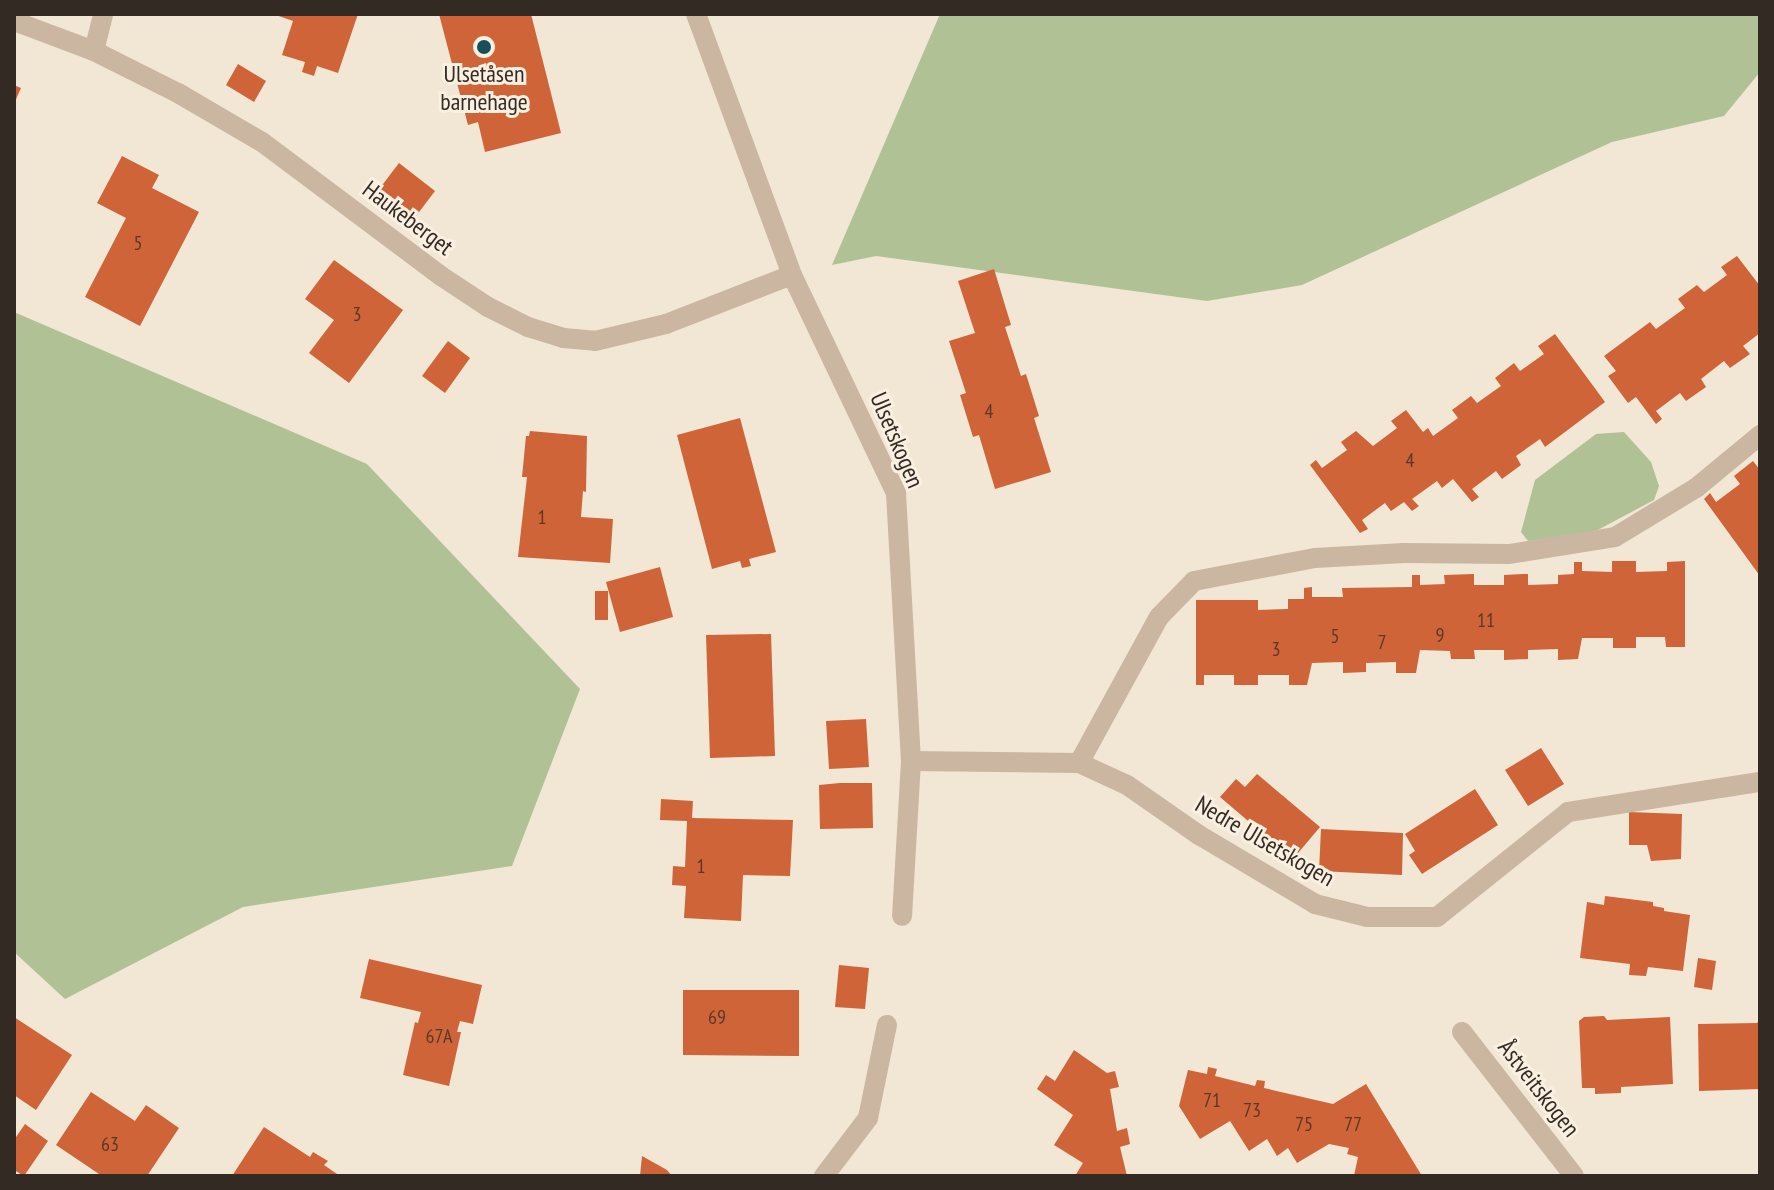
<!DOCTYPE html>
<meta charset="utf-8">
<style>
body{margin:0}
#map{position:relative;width:1774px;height:1190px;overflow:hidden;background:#f2e6d5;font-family:"PT Sans Narrow",sans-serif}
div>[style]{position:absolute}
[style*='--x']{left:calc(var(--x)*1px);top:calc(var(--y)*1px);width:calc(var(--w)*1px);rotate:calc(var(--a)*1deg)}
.green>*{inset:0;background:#b0c295}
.building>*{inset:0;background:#ce6437}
.minor>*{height:20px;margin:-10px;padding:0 10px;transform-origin:10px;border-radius:10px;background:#cab6a1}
.dots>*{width:22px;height:22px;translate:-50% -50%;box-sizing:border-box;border:4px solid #faf0e1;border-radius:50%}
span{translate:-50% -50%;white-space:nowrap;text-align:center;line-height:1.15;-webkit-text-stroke:6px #faf0e1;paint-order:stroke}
.number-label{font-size:20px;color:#5a3829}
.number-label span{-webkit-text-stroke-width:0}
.poi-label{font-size:24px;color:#342a24}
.street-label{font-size:24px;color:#342a24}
.frame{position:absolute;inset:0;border:16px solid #342a24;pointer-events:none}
</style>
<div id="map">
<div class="green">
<i style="clip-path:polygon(940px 14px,1760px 14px,1760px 72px,1724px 116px,1612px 142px,1302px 285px,1207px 301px,876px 256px,832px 265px)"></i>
<i style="clip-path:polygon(14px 312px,367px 464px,580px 689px,512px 866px,243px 907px,65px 999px,14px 952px)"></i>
<i style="clip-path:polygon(1624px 432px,1651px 462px,1659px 486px,1654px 500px,1594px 532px,1528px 541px,1521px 532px,1535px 480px,1596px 434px)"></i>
</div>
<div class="building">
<i style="clip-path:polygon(273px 14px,358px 14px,338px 73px,317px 66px,314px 76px,302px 72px,305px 62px,282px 55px,293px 21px)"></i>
<i style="clip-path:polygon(439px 14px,531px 14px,561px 133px,485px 152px,478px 122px,468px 125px)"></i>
<i style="clip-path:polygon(238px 64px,266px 81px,254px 102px,226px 85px)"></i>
<i style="clip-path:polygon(14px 85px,21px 88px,14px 104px)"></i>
<i style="clip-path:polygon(122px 156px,159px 175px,152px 188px,199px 212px,140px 326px,85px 297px,126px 218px,97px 203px)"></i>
<i style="clip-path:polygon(399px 163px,435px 191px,413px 220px,377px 192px)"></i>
<i style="clip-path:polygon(1737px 256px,1760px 286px,1760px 333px,1743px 346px,1750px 354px,1730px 368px,1724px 361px,1701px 379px,1706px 387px,1686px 401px,1680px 393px,1656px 411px,1662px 419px,1656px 424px,1636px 397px,1628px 403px,1608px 376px,1616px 371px,1604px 356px,1650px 322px,1656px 329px,1685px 308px,1678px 299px,1697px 285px,1704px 292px,1727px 275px,1721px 267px)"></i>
<i style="clip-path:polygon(334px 260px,403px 310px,349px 383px,309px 353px,334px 320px,305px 299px)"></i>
<i style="clip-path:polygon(994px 269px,1011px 325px,1005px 327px,1021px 376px,1026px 374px,1039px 416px,1034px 418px,1051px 472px,995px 489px,979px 435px,973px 437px,960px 395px,966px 393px,949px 341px,975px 333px,958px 281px)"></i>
<i style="clip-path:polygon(1555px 334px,1605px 402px,1545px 447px,1540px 439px,1516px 456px,1521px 465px,1502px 479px,1496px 471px,1472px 489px,1479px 497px,1472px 502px,1453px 479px,1442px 488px,1437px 481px,1412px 499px,1419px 506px,1412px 511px,1404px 502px,1391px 511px,1385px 503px,1362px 520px,1368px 529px,1360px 533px,1310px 465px,1316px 460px,1322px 468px,1347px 450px,1341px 442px,1356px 431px,1373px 446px,1397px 428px,1391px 421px,1406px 410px,1423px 432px,1428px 428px,1433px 436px,1458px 418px,1452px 410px,1471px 396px,1477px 403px,1501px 386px,1495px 378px,1514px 363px,1520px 371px,1544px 354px,1538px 346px)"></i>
<i style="clip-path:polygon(448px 341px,470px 358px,445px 393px,422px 376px)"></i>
<i style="clip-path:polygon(740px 418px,776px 552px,749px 559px,751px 566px,742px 568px,740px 561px,712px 569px,677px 435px)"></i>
<i style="clip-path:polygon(530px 431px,587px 436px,586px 492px,583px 491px,581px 517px,613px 519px,610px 563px,518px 557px,527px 477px,522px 477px,526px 436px,529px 436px)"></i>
<i style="clip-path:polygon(1753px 461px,1760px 470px,1760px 576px,1704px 499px,1710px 493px,1716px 502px,1740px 484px,1734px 476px)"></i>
<i style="clip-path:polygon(1612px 561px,1636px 561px,1636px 572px,1667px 571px,1667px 562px,1685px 561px,1685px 647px,1666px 647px,1665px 637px,1636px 637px,1636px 648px,1613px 648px,1613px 638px,1582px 638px,1578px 659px,1558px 660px,1558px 649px,1528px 650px,1528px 659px,1504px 660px,1504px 650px,1474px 650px,1475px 659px,1451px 659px,1450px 651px,1420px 650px,1416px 673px,1396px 673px,1396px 662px,1366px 663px,1366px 672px,1343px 673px,1343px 662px,1312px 663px,1307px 685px,1289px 685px,1289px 675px,1258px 675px,1258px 685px,1234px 685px,1234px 675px,1204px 675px,1204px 685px,1196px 685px,1196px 600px,1258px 600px,1258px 610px,1288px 609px,1288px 599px,1304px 599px,1304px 588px,1312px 587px,1312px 597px,1343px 597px,1342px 588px,1412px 587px,1412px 575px,1420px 575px,1420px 585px,1445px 584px,1444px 575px,1474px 574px,1474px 585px,1504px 585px,1504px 575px,1523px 574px,1528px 574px,1528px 585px,1558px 584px,1558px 575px,1574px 574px,1574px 562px,1582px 562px,1582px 571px,1612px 572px)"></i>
<i style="clip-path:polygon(660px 567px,673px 617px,620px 632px,606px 582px)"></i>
<i style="clip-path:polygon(595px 591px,608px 591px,608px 620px,595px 620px)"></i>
<i style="clip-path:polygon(771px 634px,775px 756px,710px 758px,706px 635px)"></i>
<i style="clip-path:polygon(866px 719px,869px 767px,829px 769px,826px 721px)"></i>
<i style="clip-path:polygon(1541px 748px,1564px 784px,1528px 806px,1505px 770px)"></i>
<i style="clip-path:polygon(1257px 774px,1320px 827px,1293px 859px,1220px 797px,1236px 779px,1245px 787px)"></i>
<i style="clip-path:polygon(840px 783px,872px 783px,873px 828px,820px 829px,819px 785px)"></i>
<i style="clip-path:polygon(1475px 789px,1498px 825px,1422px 874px,1409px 855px,1415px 851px,1405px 834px)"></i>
<i style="clip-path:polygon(661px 799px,693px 801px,692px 818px,793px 820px,790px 876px,743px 875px,741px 921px,684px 918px,686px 886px,672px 885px,673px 866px,685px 867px,687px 821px,660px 820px)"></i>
<i style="clip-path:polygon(1629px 812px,1682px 814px,1681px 859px,1651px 861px,1647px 845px,1629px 845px)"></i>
<i style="clip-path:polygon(1321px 829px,1403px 833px,1402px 875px,1319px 871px)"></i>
<i style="clip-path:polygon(1605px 896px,1653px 902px,1653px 906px,1664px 908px,1664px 911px,1690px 915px,1683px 971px,1648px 967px,1646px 976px,1629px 975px,1630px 964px,1580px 958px,1587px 902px,1604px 905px)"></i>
<i style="clip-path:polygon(1698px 958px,1716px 961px,1712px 990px,1694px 987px)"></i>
<i style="clip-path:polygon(369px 959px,482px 985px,473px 1024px,460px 1021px,457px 1032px,461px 1032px,449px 1086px,403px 1075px,415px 1022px,418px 1023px,421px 1012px,360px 998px)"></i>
<i style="clip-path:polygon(839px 965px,869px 968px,865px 1009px,835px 1007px)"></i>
<i style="clip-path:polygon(683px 990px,799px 990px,799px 1056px,683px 1055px)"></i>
<i style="clip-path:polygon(1604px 1016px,1607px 1020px,1670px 1017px,1673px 1084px,1621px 1087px,1621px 1093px,1595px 1094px,1595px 1088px,1582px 1088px,1579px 1021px,1584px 1017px)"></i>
<i style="clip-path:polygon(14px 1017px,72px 1055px,36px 1110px,14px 1095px)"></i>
<i style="clip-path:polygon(1760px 1019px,1760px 1089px,1699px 1091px,1698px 1024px,1757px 1023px)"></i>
<i style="clip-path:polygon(1074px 1050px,1107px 1073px,1115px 1071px,1119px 1087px,1110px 1089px,1117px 1131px,1127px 1128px,1130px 1144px,1120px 1147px,1127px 1176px,1075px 1176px,1083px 1163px,1054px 1145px,1073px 1115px,1037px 1089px,1046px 1075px,1055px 1081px)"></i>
<i style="clip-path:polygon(1208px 1067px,1217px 1069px,1215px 1076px,1255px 1086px,1257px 1080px,1265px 1081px,1264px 1088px,1333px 1104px,1366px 1084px,1422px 1176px,1354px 1176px,1358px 1157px,1347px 1154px,1349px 1148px,1329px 1144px,1297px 1163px,1288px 1148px,1277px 1156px,1267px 1139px,1249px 1151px,1230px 1121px,1200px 1139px,1179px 1106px,1188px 1070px,1207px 1074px)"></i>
<i style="clip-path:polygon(91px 1092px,135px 1121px,146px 1105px,179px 1128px,147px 1176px,102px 1176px,56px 1145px)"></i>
<i style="clip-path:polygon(25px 1124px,48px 1141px,24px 1176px,14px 1170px,14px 1140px)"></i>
<i style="clip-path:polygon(264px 1127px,310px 1157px,313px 1152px,328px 1161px,324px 1165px,340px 1176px,232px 1176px)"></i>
<i style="clip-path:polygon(642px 1156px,667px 1170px,672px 1176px,640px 1176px)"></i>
</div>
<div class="minor">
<i style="--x:696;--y:14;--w:278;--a:69.8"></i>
<i style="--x:792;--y:275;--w:242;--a:64.5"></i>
<i style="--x:896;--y:493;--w:268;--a:86.8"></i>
<i style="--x:911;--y:761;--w:155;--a:93.3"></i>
<i style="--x:14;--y:21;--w:85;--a:20.6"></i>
<i style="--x:94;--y:51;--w:94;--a:26.6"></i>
<i style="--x:178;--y:93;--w:97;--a:30.3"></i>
<i style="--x:262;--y:142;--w:224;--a:36.8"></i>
<i style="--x:441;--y:276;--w:56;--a:33.4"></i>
<i style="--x:488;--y:307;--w:45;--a:26.6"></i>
<i style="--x:528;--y:327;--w:37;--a:17"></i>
<i style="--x:563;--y:338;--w:32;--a:5"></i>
<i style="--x:595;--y:341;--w:73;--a:-13.5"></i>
<i style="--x:666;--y:324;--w:135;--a:-21.3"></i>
<i style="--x:94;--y:51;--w:38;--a:-76"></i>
<i style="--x:911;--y:761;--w:168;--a:0.7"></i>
<i style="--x:1079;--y:763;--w:53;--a:24.6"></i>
<i style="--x:1127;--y:785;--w:88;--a:34.8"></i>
<i style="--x:1199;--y:835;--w:135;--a:30.7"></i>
<i style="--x:1315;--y:904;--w:54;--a:14"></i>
<i style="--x:1367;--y:917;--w:70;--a:0"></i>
<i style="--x:1437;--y:917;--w:168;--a:-38.7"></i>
<i style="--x:1568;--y:812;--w:194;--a:-8.9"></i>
<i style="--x:1079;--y:763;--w:166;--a:-61.3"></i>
<i style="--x:1159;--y:617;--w:50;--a:-45.8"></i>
<i style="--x:1194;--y:581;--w:123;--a:-10.8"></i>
<i style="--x:1315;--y:558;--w:89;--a:-3.2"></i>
<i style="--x:1404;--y:553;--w:105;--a:0.5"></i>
<i style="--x:1509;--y:554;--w:107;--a:-9.1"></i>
<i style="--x:1615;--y:537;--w:95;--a:-31.2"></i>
<i style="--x:1696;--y:488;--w:83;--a:-39.6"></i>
<i style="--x:1462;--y:1032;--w:182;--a:52.1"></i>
<i style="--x:824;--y:1176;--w:73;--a:-52.8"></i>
<i style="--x:868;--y:1118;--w:95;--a:-78.5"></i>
</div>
<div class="dots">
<i style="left:484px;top:47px;background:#185058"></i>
</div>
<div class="number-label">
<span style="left:138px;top:243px">5</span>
<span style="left:357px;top:314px">3</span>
<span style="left:989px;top:411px">4</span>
<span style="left:1410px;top:460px">4</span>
<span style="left:542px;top:517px">1</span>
<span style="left:1486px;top:620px">11</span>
<span style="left:1440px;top:635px">9</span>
<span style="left:1335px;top:636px">5</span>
<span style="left:1382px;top:642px">7</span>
<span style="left:1276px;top:649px">3</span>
<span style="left:701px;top:866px">1</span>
<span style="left:717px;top:1017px">69</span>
<span style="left:439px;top:1036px">67A</span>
<span style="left:1212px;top:1100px">71</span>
<span style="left:1252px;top:1110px">73</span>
<span style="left:1304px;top:1124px">75</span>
<span style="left:1353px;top:1124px">77</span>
<span style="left:110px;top:1144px">63</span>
</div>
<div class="poi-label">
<span style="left:484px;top:88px">Ulsetåsen<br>barnehage</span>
</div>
<div class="street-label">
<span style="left:408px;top:218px;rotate:37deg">Haukeberget</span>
<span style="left:897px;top:440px;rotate:67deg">Ulsetskogen</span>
<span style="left:1265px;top:841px;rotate:30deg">Nedre Ulsetskogen</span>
<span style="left:1539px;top:1088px;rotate:52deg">Åstveitskogen</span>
</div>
<div class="frame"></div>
</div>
